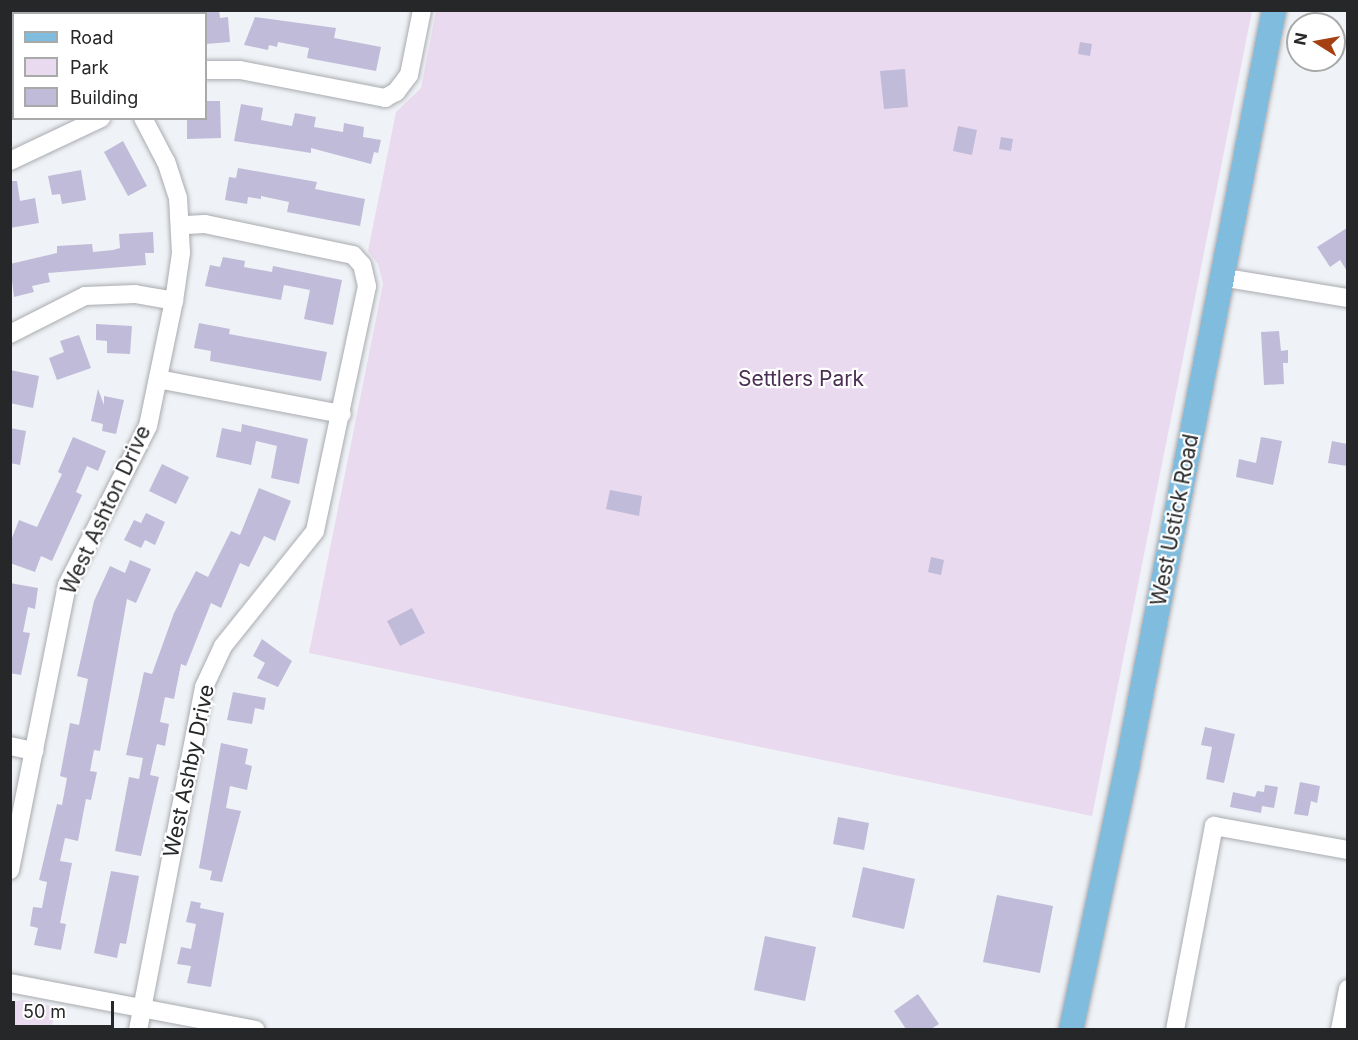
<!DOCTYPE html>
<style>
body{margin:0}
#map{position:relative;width:1358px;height:1040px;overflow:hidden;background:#eff2f6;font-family:Inter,sans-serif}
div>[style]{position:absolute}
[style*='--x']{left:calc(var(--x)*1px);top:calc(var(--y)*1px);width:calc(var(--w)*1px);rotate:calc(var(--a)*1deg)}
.green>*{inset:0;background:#eadaef}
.building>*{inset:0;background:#c0bbd9}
.roads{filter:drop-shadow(0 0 2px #a9abaf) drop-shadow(0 0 2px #a9abaf)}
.minor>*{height:18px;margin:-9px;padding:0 9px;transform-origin:9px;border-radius:9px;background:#fff}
.major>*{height:24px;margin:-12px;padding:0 12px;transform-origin:12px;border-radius:12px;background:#7fbcdd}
span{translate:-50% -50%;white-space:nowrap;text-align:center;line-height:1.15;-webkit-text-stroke:4.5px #fff;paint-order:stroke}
.park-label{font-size:21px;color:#4c2f54}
.street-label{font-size:21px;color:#262728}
.frame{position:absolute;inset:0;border:12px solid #262728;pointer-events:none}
.legend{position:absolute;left:12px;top:12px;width:195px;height:108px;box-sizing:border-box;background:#fff;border:2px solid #a8a9a9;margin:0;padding:8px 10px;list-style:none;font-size:18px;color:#262728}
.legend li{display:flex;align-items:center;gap:12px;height:30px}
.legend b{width:30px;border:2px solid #a8a9a9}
.north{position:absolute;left:1286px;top:12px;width:60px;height:60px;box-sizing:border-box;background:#fff;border:2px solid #a8a9a9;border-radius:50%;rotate:281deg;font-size:16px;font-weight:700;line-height:24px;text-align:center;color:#262728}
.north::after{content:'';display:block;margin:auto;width:21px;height:27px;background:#a54012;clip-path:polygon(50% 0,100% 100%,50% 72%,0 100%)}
.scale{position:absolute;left:12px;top:1001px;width:102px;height:27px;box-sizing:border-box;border:3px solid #262728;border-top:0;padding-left:8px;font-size:18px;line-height:21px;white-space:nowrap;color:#262728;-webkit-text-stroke:4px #fff;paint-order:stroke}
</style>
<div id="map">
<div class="green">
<i style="clip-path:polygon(436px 11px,1252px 11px,1092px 816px,309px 653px,383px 284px,378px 264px,368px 251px,396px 112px,421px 88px)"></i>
<i style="clip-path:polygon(24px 1000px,56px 1007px,51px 1029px,11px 1029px,11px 1002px)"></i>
</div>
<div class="building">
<i style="clip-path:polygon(206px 10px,219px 10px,220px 18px,228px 17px,230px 42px,206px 44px)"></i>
<i style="clip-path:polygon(255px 17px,336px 28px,334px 38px,381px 47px,376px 71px,307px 58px,309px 48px,278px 42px,277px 47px,269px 45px,268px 50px,244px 45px)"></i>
<i style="clip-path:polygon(1080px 42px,1092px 44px,1090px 56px,1078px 54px)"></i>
<i style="clip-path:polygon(905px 69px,908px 107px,884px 109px,880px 71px)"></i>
<i style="clip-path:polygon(206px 101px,220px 101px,221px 138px,187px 139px,187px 118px,206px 118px)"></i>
<i style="clip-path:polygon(241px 104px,263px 108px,261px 120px,292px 126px,295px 113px,316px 117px,314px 127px,343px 132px,344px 123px,364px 127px,363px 137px,381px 140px,378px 153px,374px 152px,371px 164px,311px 148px,311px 153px,234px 141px)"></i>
<i style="clip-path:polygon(958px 126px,977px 130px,972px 155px,953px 151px)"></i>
<i style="clip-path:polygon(1001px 137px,1013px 139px,1011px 151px,999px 149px)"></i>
<i style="clip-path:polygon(123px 141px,147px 186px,128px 196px,104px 152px)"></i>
<i style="clip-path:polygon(238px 168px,317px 182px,315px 189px,365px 199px,360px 226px,287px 212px,289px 202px,261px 196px,261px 199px,248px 197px,247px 204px,225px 200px,229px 177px,236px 178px)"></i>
<i style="clip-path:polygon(81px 170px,86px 200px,62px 204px,60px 194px,52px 195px,48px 176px)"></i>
<i style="clip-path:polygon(10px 181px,17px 181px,20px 201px,35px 198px,39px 223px,10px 228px)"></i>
<i style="clip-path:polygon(1347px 228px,1347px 271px,1340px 260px,1330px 267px,1317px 247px)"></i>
<i style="clip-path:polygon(153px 232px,154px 253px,145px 253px,146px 265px,48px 273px,50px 282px,32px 286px,34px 292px,14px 297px,10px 264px,57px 253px,57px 246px,92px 244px,93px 252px,113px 250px,120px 248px,119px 234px)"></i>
<i style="clip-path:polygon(223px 257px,245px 261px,244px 267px,272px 272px,273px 266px,342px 280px,333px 325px,304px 319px,310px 290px,284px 285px,281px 300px,205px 286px,210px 265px,220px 267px)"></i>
<i style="clip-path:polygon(199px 323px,230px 329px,229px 334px,327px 352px,321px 381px,210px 361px,211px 351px,194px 348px)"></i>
<i style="clip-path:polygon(96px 324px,132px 326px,130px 354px,107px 353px,107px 341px,96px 340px)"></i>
<i style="clip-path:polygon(1279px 331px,1281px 351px,1288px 350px,1288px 363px,1283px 363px,1284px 384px,1264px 385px,1261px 332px)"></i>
<i style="clip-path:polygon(79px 335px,91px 368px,57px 380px,49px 358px,64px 352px,60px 341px)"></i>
<i style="clip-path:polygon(10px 370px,39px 376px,33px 408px,10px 403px)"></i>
<i style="clip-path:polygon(98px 389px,104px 405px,104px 396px,124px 400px,116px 434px,102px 431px,103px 424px,91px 421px)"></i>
<i style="clip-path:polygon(242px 424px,308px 439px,299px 484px,271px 478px,277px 446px,256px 441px,251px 465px,216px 457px,222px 428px,241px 432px)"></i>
<i style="clip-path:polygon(10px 428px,26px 431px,20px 465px,10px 463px)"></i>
<i style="clip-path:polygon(73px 437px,106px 451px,98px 471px,87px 466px,76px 492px,82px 495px,52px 561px,41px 556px,35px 572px,10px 563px,10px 543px,19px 520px,37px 527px,62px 474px,58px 472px)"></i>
<i style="clip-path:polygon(1261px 437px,1282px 441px,1273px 485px,1236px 477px,1239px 459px,1256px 463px)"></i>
<i style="clip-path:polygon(1332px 441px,1347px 444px,1347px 466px,1328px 463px)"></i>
<i style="clip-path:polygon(162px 464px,189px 477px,176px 504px,149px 491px)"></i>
<i style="clip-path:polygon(259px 488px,291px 501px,275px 541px,264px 536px,249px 567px,240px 563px,221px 608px,211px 603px,186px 666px,181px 664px,174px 699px,165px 697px,160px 722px,169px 724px,165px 746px,157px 744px,150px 775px,159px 777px,141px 856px,115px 851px,129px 777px,139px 779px,143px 758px,126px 755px,144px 672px,152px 674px,174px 613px,196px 571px,208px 577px,231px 531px,240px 535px)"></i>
<i style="clip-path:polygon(610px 490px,642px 496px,639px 516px,606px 509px)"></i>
<i style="clip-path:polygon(146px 513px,165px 522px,155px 545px,145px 540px,141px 548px,124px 540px,134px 520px,141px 523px)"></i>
<i style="clip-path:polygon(931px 557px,944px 560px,941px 575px,928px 572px)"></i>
<i style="clip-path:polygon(130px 560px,151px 569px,136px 603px,127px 599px,100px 751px,94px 750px,90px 771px,97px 772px,91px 800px,86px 799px,78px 841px,65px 838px,60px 861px,72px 863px,60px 923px,66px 924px,61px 950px,34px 945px,38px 928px,30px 926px,33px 907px,42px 908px,47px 882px,39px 880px,57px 804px,62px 805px,67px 778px,60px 776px,70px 723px,79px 725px,88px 679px,77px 676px,94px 601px,110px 566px,125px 573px)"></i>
<i style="clip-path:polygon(10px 583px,38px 588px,35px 609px,28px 607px,23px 632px,30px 633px,21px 675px,10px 673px)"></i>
<i style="clip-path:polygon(412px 608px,425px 633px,400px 646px,387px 621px)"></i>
<i style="clip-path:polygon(262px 639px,292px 661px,278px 687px,257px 678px,265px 663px,253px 656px)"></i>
<i style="clip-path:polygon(233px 692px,266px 698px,264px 710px,255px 708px,252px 724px,227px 720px)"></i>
<i style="clip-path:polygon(1205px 727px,1235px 734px,1224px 783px,1206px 779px,1212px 747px,1201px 745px)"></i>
<i style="clip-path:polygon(221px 743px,248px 749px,245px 764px,252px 766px,247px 790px,230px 786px,226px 808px,241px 811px,222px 882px,210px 880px,212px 871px,199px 868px)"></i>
<i style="clip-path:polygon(1300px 782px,1320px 786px,1317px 803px,1311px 801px,1308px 816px,1294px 814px)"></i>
<i style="clip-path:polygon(1265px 785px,1278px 787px,1274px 808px,1262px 806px,1261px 813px,1230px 807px,1233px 792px,1255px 797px,1257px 791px,1264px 792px)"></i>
<i style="clip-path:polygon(838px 817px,869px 823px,864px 850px,833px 844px)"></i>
<i style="clip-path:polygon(863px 867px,915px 879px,904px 929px,852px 917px)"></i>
<i style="clip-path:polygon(111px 871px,139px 876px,126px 944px,120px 943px,117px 958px,94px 953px)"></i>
<i style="clip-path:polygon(997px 895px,1053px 906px,1040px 973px,983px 962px)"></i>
<i style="clip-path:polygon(191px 901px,201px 903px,200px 908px,224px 913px,211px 987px,187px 983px,191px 966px,177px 964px,181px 947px,191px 949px,196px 924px,186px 922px)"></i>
<i style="clip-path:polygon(765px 936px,816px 947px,805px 1001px,754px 990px)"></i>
<i style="clip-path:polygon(918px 994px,939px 1024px,931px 1029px,906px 1029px,894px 1011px)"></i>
</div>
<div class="roads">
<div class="minor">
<i style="--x:87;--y:10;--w:4;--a:63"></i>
<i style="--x:206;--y:70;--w:34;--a:0"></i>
<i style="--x:240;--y:70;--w:148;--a:10.9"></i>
<i style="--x:385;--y:98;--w:13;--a:-29"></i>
<i style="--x:396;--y:92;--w:21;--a:-53"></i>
<i style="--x:409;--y:75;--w:66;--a:-78.7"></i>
<i style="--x:10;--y:161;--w:101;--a:-25.3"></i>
<i style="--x:1221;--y:277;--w:129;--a:9.4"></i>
<i style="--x:10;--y:334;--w:84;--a:-26.9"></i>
<i style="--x:85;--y:296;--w:50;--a:-2.3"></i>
<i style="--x:135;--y:294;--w:40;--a:10"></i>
<i style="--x:158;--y:379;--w:187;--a:10.8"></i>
<i style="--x:10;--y:746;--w:25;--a:12"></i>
<i style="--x:10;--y:870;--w:291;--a:-78.7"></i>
<i style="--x:67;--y:585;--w:178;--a:-63"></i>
<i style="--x:148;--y:426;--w:128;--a:-78.3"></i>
<i style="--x:174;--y:301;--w:49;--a:-81.7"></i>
<i style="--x:181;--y:253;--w:55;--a:-93.1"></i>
<i style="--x:178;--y:198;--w:38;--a:-108"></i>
<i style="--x:166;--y:162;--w:50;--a:-117.6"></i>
<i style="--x:10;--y:983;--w:250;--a:10.8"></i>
<i style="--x:138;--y:1030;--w:349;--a:-79.1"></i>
<i style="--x:204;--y:687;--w:45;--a:-65.1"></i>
<i style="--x:223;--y:646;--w:147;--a:-51.3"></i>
<i style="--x:315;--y:531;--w:250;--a:-78"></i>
<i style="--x:367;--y:286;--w:22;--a:-103"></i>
<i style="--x:362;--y:265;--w:13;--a:-132"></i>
<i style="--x:353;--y:255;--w:152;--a:-168.2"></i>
<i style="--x:204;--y:224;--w:22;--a:177"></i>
<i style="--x:1175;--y:1030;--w:208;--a:-79.2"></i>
<i style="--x:1214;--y:826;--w:136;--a:10.2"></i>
<i style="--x:1340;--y:1030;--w:42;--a:-79"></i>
</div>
<div class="major">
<i style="--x:1071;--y:1030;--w:269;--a:-78"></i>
<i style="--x:1127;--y:767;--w:771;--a:-79.01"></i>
</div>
</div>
<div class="park-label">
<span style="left:801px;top:379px">Settlers Park</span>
</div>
<div class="street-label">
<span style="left:106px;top:510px;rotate:-65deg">West Ashton Drive</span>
<span style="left:1175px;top:520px;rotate:-79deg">West Ustick Road</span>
<span style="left:189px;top:771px;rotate:-78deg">West Ashby Drive</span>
</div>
<div class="frame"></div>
<ul class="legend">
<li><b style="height:8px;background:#7fbcdd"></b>Road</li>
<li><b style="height:16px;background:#eadaef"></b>Park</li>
<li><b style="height:16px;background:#c0bbd9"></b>Building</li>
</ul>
<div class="north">N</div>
<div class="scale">50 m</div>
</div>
